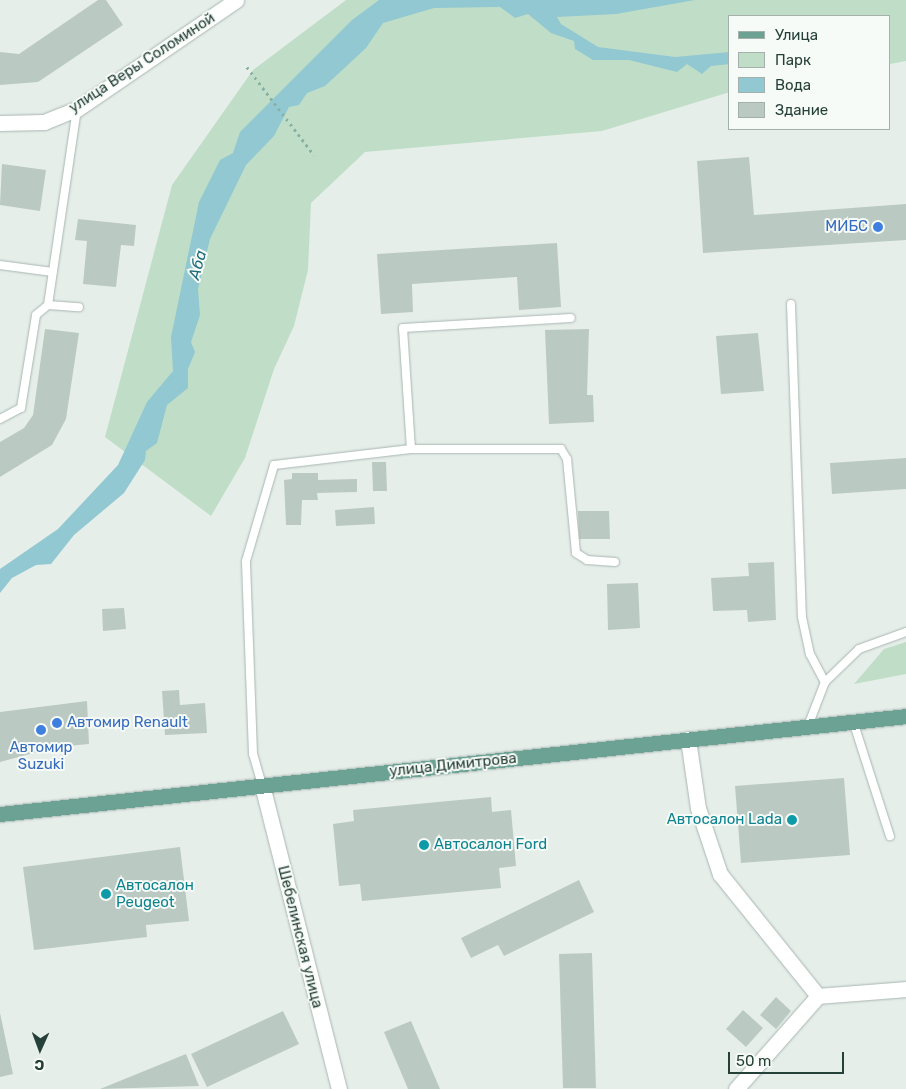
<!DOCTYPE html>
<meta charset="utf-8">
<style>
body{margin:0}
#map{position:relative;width:906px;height:1089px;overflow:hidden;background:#e6eeea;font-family:Rubik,sans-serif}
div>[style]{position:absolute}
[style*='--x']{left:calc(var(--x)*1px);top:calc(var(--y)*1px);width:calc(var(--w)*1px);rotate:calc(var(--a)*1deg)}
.green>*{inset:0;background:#c0dec7}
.water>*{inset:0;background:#91c8d1}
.building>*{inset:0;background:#bbc9c3}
.path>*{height:2.5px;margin-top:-1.25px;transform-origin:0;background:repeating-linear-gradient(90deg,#88b1a3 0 2.5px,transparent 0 6.5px)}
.roads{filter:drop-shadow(0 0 1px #a8b6b1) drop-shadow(0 0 1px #a8b6b1)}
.service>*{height:8px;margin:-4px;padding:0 4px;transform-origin:4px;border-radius:4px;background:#fff}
.minor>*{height:15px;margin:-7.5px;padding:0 7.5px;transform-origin:7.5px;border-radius:7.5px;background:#fff}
.tertiary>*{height:15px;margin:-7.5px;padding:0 7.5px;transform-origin:7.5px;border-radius:7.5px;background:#fff}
.primary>*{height:15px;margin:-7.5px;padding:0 7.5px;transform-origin:7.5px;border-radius:7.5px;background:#6ca293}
.dots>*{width:14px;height:14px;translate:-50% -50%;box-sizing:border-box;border:2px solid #f7fbf8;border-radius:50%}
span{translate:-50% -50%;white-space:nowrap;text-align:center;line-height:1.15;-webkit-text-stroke:4px #f7fbf8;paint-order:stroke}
.street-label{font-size:15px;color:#254038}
.shop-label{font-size:15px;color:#366cbe}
.right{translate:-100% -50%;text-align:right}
.left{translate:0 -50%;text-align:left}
.culture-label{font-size:15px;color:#0d838f}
.water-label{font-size:16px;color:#206e7b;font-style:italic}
.legend{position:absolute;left:728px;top:15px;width:162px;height:115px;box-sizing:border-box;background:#f7fbf8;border:1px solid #a3b0ab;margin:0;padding:6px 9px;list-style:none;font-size:15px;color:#254038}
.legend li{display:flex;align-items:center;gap:10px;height:25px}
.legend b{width:25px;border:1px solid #a3b0ab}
.north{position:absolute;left:15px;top:1024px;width:50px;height:50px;-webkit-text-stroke:4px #f7fbf8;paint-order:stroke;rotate:182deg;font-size:14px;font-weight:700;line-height:20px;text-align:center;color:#254038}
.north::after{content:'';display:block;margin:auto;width:18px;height:22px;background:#254038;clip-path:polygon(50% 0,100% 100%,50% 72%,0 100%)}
.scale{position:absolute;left:728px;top:1052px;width:116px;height:22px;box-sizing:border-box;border:2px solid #254038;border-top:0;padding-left:6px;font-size:15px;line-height:18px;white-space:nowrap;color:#254038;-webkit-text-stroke:4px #f7fbf8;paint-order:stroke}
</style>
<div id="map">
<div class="green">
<i style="clip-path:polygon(346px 0,906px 0,906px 61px,890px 64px,890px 16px,730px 16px,730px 92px,602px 131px,365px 152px,311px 203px,308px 270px,294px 326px,274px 369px,245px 458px,211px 516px,105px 437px,172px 185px,253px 70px)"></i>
<i style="clip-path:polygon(906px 642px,906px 674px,854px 684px,884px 649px)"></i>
</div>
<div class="water">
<i style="clip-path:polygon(379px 0,695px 0,616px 14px,557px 17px,561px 24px,598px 47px,675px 57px,730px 52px,730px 64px,711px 66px,702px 74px,687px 64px,677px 72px,629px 60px,593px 60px,575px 49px,574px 41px,551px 33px,528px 14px,515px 18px,500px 7px,434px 8px,383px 23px,366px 48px,325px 86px,307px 93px,299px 105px,289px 107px,274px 136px,246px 165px,210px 239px,198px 289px,200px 315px,191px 342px,195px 352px,188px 369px,188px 388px,167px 405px,157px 443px,146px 451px,145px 460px,124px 493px,74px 535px,51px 564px,36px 565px,12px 578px,0 593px,0 569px,58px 529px,118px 465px,147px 402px,173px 371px,171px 337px,199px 202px,220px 160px,233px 153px,240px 132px,352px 20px)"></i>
</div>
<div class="building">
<i style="clip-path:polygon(98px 0,106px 0,123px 25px,38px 82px,0 85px,0 52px,19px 54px)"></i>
<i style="clip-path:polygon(749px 157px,754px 215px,906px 204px,906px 240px,703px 253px,697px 161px)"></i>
<i style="clip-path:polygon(2px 164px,46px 170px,40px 211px,0 205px)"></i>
<i style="clip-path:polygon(78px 219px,136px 225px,134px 246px,121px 245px,116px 287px,83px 284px,87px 241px,75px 240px)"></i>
<i style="clip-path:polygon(557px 243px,561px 307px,519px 310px,517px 277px,412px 284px,413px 312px,381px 314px,377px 254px)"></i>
<i style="clip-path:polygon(45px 329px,79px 333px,66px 419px,52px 445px,0 477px,0 442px,24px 428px,33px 415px)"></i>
<i style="clip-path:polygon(589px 329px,587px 395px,593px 395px,594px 422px,549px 424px,545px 330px)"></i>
<i style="clip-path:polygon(758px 333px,764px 391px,721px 394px,716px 336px)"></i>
<i style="clip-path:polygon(906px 458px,906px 489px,832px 494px,830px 463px)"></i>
<i style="clip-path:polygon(372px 462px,386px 462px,387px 491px,373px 491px)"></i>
<i style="clip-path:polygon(292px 473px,318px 473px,318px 480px,357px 479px,357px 492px,317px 493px,318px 500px,302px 500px,301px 525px,286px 525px,284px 480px,292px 479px)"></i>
<i style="clip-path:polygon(374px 507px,375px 524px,336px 526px,335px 510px)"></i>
<i style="clip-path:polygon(578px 511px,609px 511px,610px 539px,579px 539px)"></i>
<i style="clip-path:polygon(774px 562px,776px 620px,748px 622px,747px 610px,713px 611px,711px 578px,749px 576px,748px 563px)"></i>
<i style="clip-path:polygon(638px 583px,640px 628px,608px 630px,607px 584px)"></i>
<i style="clip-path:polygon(124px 608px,126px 629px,103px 631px,102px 609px)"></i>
<i style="clip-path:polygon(179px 690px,180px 705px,205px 703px,207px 733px,165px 735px,162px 691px)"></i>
<i style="clip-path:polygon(87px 701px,89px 744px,56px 747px,0 762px,0 712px)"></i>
<i style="clip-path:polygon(844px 778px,850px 855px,741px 863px,735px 786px)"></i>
<i style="clip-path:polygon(491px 797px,492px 812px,511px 810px,516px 866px,499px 868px,501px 888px,362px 901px,360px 884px,339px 886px,333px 824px,354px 821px,353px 810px)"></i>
<i style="clip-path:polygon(180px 847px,189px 921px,146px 925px,147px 937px,34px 950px,23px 867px)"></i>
<i style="clip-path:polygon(579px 880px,594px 912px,504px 956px,498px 945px,471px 958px,461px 938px)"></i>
<i style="clip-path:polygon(592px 953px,596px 1088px,563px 1088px,559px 954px)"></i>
<i style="clip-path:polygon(776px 997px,791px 1011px,776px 1029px,760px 1015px)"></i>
<i style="clip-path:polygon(743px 1010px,763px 1028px,746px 1047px,726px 1029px)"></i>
<i style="clip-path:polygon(283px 1011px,299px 1044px,207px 1087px,191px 1054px)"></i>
<i style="clip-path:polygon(0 1013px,13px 1074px,0 1077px)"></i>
<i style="clip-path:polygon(411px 1021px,440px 1089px,408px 1089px,384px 1032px)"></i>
<i style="clip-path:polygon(186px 1054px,199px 1086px,100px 1089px)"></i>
</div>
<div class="path">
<i style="--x:247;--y:67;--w:111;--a:52.7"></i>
</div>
<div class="roads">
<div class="service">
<i style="--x:0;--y:265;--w:53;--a:7.5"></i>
<i style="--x:791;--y:304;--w:313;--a:88"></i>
<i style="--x:802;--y:617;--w:38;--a:78"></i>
<i style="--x:810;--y:654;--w:32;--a:62"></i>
<i style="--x:48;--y:305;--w:198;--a:-81.6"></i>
<i style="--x:0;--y:419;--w:24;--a:-28"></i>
<i style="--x:21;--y:408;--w:94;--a:-80.8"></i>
<i style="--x:36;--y:315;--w:16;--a:-40"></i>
<i style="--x:48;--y:305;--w:31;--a:4"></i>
<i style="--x:411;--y:449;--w:150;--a:0"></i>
<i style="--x:561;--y:449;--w:12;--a:59"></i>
<i style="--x:567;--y:459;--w:94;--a:84.5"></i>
<i style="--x:576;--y:553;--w:13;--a:32"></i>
<i style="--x:587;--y:560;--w:28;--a:4"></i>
<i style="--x:853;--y:721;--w:121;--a:72.2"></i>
<i style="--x:808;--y:726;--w:47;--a:-68.9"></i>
<i style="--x:825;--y:682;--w:47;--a:-44.1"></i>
<i style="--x:859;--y:649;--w:50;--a:-19.9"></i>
<i style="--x:262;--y:785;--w:32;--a:-106"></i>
<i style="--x:253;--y:754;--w:193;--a:-92.1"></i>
<i style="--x:246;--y:561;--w:100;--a:-73.7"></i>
<i style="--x:274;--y:465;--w:138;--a:-6.7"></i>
<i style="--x:411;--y:449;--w:121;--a:-93.8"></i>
<i style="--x:403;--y:328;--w:168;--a:-3.4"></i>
</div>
<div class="minor">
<i style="--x:688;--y:739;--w:70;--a:81.8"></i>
<i style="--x:698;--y:808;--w:70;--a:71.6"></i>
<i style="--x:720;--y:874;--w:156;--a:51.2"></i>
<i style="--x:818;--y:996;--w:124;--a:131.4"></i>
<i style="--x:262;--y:785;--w:314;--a:75.8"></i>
<i style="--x:818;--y:996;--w:88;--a:-4.5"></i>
</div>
<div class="tertiary">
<i style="--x:0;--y:123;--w:44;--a:-1.3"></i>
<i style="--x:44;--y:122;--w:35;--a:-22"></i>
<i style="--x:77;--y:109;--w:193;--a:-34.4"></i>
</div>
<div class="primary">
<i style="--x:0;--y:814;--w:911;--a:-6.17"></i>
</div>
</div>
<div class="dots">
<i style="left:878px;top:227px;background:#3f7fe0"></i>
<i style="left:57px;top:723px;background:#3f7fe0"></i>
<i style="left:41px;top:730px;background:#3f7fe0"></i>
<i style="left:792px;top:820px;background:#0f9aa8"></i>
<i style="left:424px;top:845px;background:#0f9aa8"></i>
<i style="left:106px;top:894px;background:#0f9aa8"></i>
</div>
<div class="street-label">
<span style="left:142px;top:63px;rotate:-33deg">улица Веры Соломиной</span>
<span style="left:453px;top:765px;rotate:-6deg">улица Димитрова</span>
<span style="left:300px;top:937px;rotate:76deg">Шебелинская улица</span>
</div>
<div class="shop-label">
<span class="right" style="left:868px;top:227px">МИБС</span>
<span class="left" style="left:67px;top:723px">Автомир Renault</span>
<span style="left:41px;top:756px">Автомир<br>Suzuki</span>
</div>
<div class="culture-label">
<span class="right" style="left:782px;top:820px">Автосалон Lada</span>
<span class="left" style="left:434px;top:845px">Автосалон Ford</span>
<span class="left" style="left:116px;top:894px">Автосалон<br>Peugeot</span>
</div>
<div class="water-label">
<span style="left:198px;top:265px;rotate:-75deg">Аба</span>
</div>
<ul class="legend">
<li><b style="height:6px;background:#6ca293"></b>Улица</li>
<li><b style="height:14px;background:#c0dec7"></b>Парк</li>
<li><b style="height:14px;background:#91c8d1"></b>Вода</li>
<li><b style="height:14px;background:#bbc9c3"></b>Здание</li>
</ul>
<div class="north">С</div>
<div class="scale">50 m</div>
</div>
